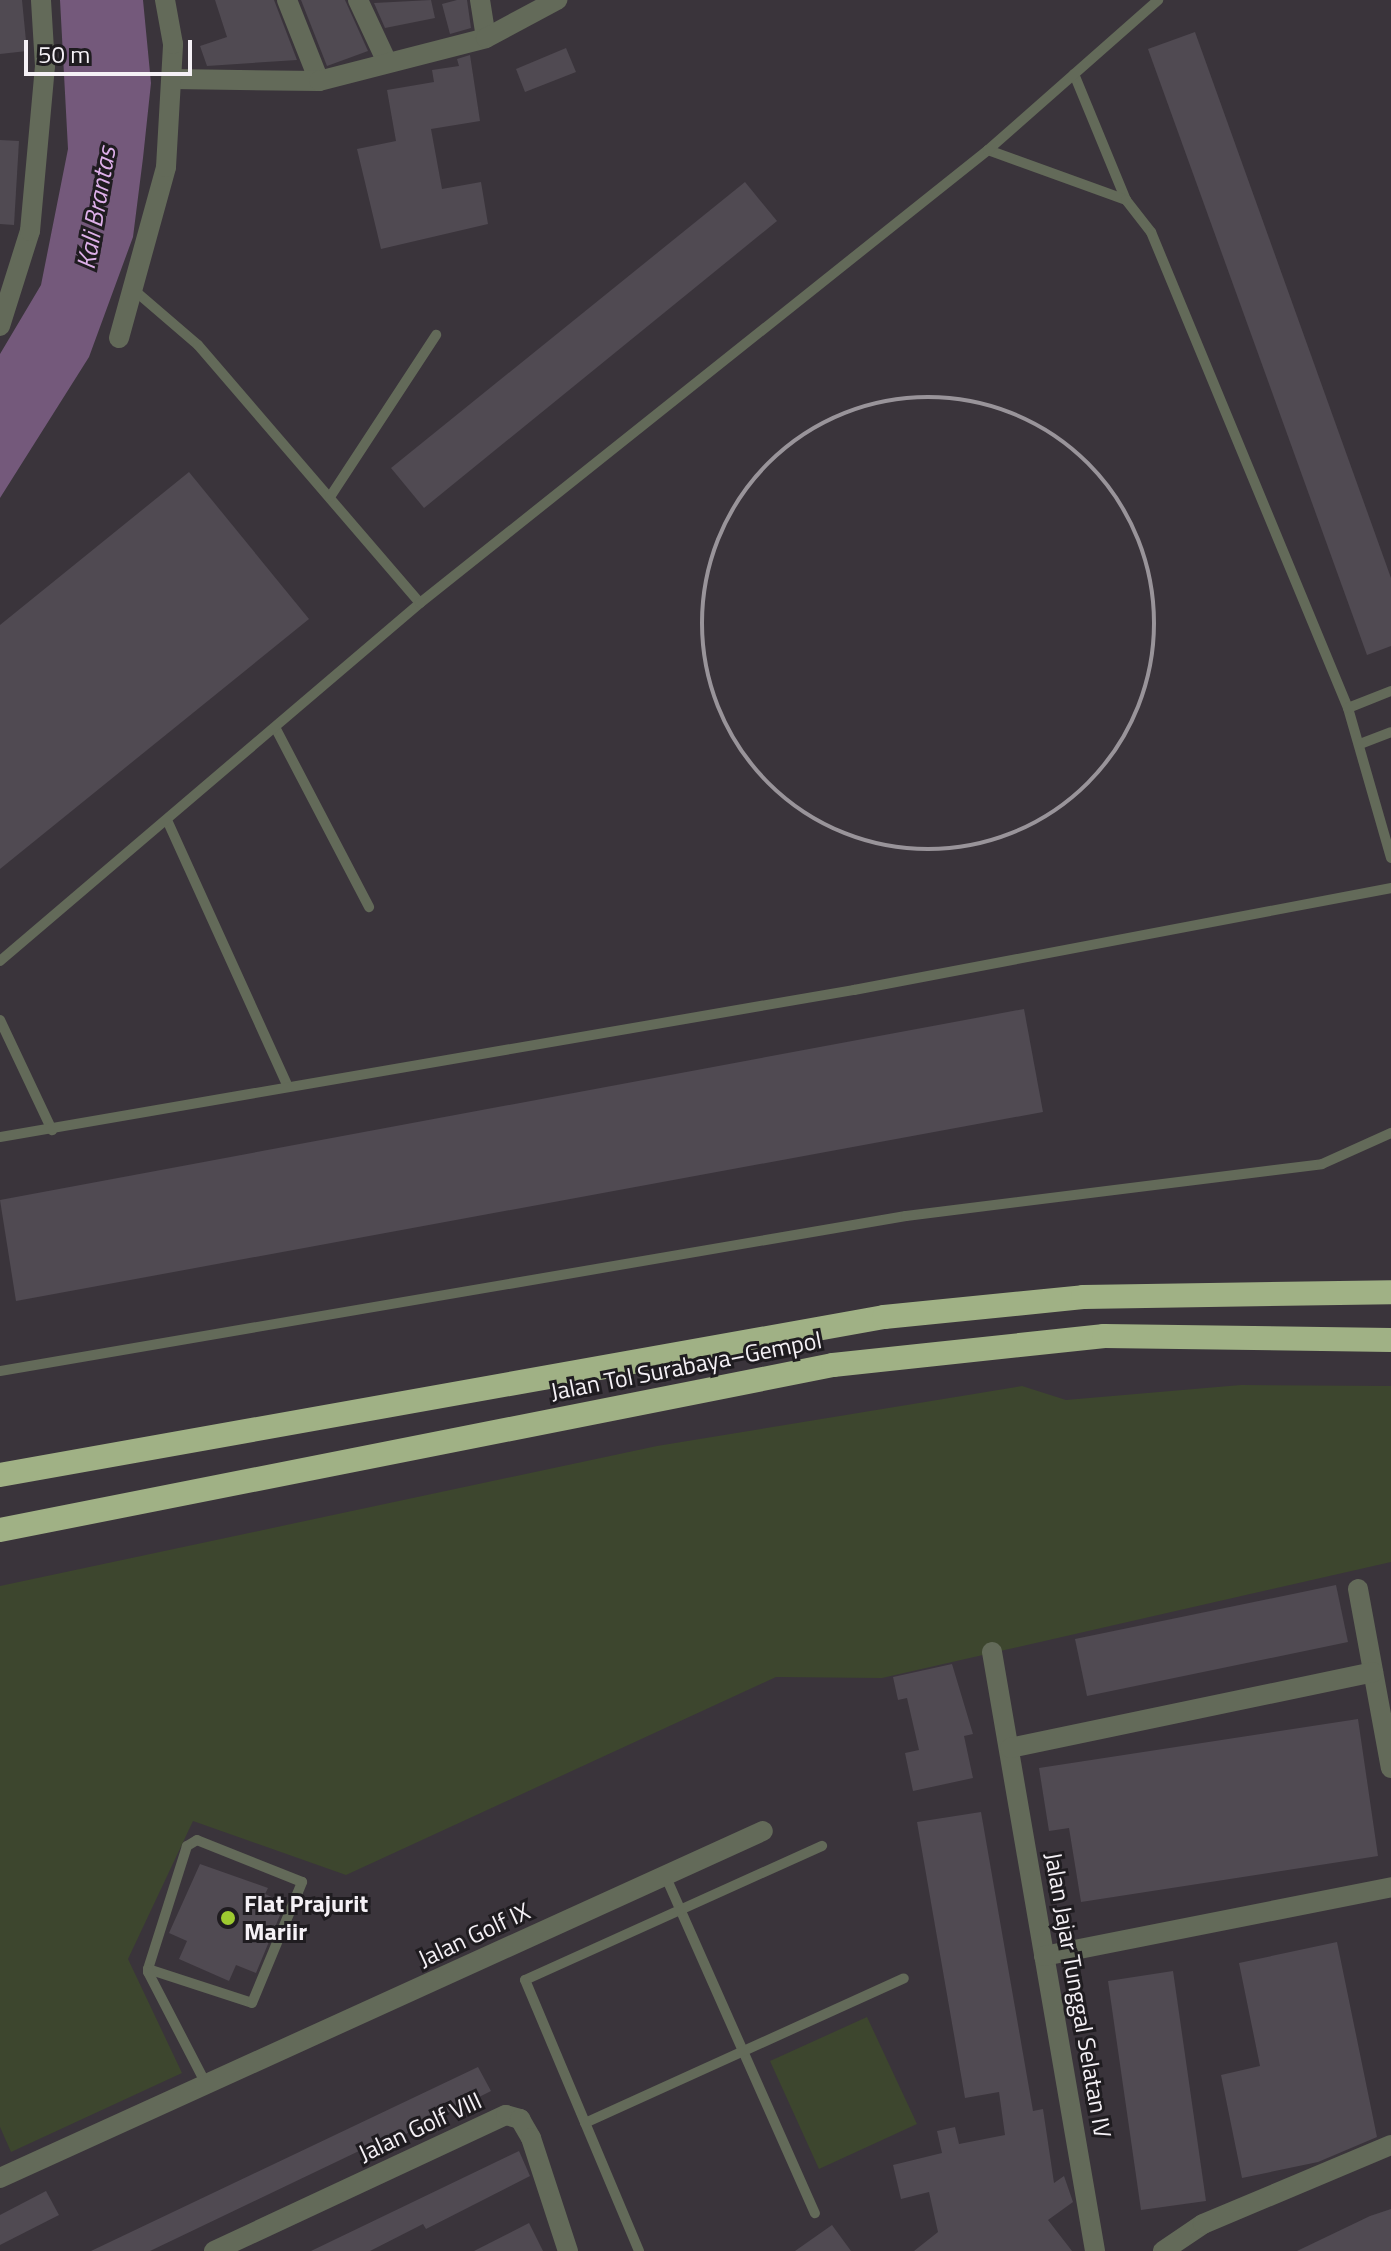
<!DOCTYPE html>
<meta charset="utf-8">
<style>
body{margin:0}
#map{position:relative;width:1391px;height:2251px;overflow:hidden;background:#3a343b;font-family:"Titillium Web",sans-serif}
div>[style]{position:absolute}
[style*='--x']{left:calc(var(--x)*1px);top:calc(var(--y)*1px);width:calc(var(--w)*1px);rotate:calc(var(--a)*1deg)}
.green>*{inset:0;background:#3d462e}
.water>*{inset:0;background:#74597b}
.building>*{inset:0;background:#504a52}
.path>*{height:4px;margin-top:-2px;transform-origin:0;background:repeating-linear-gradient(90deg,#99949a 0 4px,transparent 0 8px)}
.path>.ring{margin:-2px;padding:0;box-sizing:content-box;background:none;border:4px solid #99949a;border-radius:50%}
.service>*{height:10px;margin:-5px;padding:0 5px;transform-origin:5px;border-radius:5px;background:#636a59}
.minor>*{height:20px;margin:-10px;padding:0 10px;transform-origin:10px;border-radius:10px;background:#636a59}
.motorway>*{height:24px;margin:-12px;padding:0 12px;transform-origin:12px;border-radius:12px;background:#a0b185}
.dots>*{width:22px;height:22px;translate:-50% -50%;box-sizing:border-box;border:4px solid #1f1c20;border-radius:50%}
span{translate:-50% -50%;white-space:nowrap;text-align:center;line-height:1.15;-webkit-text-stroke:6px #1f1c20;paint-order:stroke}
.street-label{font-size:24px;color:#f5f1f6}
.poi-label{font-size:24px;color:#f5f1f6;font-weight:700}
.left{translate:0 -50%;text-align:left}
.water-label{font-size:26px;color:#deb0ea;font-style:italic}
.scale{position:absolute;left:24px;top:40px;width:168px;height:36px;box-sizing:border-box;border:4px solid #f5f1f6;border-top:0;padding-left:10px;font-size:24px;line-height:28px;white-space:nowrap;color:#f5f1f6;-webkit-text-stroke:6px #1f1c20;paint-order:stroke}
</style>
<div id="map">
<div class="green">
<i style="clip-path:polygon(1241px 1385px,1391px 1386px,1391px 1562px,882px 1678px,776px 1677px,346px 1875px,193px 1821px,128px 1959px,182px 2073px,11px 2152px,0 2127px,0 1586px,657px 1446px,1022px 1386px,1066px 1400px)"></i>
<i style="clip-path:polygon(867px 2017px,917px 2124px,819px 2169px,770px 2061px)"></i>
</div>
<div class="water">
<i style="clip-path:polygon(60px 0,143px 0,151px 83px,143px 158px,133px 237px,89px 357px,0 498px,0 354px,41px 285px,68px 149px)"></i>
</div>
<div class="building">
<i style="clip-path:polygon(0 0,22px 0,27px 51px,0 54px)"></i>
<i style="clip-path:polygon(215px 0,274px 0,297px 60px,207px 66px,200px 46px,227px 37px)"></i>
<i style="clip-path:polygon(301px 0,345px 0,368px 51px,327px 66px)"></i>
<i style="clip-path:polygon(431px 0,435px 18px,385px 28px,374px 3px)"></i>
<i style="clip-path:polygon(457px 0,467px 0,471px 28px,450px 34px,442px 4px)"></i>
<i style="clip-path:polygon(1195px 32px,1391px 578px,1391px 646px,1367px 655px,1148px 49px)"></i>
<i style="clip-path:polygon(566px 48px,576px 72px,525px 92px,516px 69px)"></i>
<i style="clip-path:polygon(470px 55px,480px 121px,431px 129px,442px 189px,481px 182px,488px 224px,381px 249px,357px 149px,396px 141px,387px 90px,434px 82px,432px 70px,459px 66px,457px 59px)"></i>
<i style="clip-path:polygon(0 140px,19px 141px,14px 225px,0 224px)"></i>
<i style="clip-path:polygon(745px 182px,777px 221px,424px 508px,391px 468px)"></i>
<i style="clip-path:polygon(189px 472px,309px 619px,0 869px,0 625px)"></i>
<i style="clip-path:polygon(1024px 1009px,1043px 1112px,16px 1301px,0 1200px)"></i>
<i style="clip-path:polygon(1336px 1585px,1348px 1642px,1087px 1696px,1075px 1639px)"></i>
<i style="clip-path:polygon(952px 1664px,973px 1734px,964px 1736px,973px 1778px,913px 1791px,905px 1753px,919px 1750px,907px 1698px,898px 1700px,893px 1677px)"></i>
<i style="clip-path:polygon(1358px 1719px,1378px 1856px,1081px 1902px,1069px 1828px,1049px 1831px,1039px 1768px)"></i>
<i style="clip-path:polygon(981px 1812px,1033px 2111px,1043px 2109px,1054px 2183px,1064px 2176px,1073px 2202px,1048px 2220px,1072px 2251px,914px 2251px,938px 2232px,929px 2192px,901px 2199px,893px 2165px,942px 2153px,937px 2131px,955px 2127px,959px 2144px,1005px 2135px,999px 2092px,965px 2098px,917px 1822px)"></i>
<i style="clip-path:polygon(200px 1864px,268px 1888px,265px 1894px,285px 1903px,256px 1973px,236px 1965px,229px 1981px,179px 1959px,187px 1941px,169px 1933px)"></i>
<i style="clip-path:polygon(1337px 1942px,1377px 2137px,1318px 2162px,1242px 2178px,1221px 2075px,1260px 2066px,1239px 1963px)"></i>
<i style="clip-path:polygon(1173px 1971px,1206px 2201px,1141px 2210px,1108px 1981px)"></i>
<i style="clip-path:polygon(478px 2067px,491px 2091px,384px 2145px,382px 2140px,150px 2251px,91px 2251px)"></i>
<i style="clip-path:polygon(519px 2151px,530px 2176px,426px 2229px,423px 2224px,370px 2251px,311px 2251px)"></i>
<i style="clip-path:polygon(46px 2191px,59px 2215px,0 2245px,0 2215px)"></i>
<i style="clip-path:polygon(1391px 2209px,1391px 2251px,1297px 2251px,1370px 2216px)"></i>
<i style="clip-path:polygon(529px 2223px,543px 2251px,474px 2251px)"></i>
<i style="clip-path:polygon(832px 2225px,851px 2251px,795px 2251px)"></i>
</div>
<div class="path">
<i class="ring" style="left:702px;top:397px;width:448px;height:448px"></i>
</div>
<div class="service">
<i style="--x:1074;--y:74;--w:136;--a:67.6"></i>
<i style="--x:988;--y:150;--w:147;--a:19.9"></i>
<i style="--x:1126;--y:200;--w:41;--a:52"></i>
<i style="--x:1151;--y:232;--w:515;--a:67.52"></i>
<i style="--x:1348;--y:708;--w:156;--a:74"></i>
<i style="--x:134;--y:290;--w:84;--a:40.7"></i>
<i style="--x:198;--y:345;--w:340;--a:49.3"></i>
<i style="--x:330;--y:497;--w:194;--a:-56.8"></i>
<i style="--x:1348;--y:708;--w:46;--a:-21.6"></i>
<i style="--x:276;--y:729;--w:201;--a:62.4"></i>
<i style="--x:1360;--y:744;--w:33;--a:-21"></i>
<i style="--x:167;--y:820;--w:293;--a:65.6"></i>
<i style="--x:0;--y:961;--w:552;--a:-40.44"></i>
<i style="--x:420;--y:603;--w:727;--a:-38.57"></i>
<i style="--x:988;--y:150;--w:227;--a:-41.4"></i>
<i style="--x:0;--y:1020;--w:122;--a:64.7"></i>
<i style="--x:0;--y:1137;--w:867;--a:-9.77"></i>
<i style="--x:854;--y:990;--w:547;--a:-10.75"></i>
<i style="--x:0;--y:1371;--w:919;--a:-9.71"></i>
<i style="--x:906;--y:1216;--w:419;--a:-7.1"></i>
<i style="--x:1322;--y:1164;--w:76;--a:-24.2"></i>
<i style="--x:665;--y:1875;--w:370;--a:66.1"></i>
<i style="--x:148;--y:1969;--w:109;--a:18.1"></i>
<i style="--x:252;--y:2003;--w:131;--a:-67.5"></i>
<i style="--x:302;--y:1882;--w:113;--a:-158.2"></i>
<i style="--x:197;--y:1840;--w:12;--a:149"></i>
<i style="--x:187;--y:1846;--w:129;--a:107.6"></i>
<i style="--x:148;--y:1969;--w:3;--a:90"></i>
<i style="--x:148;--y:1972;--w:128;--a:62.6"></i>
<i style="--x:585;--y:2123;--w:350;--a:-24.4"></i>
<i style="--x:639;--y:2251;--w:294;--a:-112.8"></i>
<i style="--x:525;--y:1980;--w:326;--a:-24.3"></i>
</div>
<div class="minor">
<i style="--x:287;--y:0;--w:87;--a:68.4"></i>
<i style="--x:358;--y:0;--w:66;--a:65"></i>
<i style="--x:480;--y:0;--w:38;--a:81"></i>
<i style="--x:172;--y:79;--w:147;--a:0.8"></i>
<i style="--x:319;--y:81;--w:172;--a:-14.4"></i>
<i style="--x:486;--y:38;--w:81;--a:-28.2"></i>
<i style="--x:0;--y:326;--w:100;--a:-72.5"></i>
<i style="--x:30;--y:231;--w:166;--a:-84.8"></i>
<i style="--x:45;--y:66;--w:66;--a:-93.5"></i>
<i style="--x:119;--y:338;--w:177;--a:-74.6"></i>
<i style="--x:166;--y:167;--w:123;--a:-86.7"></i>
<i style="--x:173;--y:44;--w:45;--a:-100.3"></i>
<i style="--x:1358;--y:1589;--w:182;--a:79.6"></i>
<i style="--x:992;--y:1652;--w:608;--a:80.24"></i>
<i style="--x:1010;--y:1748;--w:371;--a:-11.8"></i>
<i style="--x:1044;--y:1956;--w:354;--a:-11.2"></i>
<i style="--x:0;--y:2178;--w:838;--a:-24.46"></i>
<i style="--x:214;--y:2251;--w:322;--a:-25"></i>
<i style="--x:506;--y:2115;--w:15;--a:16"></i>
<i style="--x:520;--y:2119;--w:22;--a:60"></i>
<i style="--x:531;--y:2138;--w:119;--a:71.9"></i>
<i style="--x:1163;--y:2251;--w:48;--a:-34"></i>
<i style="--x:1203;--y:2224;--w:204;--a:-22.8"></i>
</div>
<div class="motorway">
<i style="--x:0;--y:1475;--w:898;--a:-10.13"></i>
<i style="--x:884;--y:1317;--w:200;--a:-5.7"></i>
<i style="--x:1083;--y:1297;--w:308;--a:-0.9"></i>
<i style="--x:0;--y:1530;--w:849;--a:-11.2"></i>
<i style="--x:833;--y:1365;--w:273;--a:-6.1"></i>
<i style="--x:1104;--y:1336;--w:287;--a:0.8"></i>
</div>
<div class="dots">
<i style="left:228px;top:1918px;background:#9dca30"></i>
</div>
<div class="street-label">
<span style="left:686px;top:1366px;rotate:-11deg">Jalan Tol Surabaya–Gempol</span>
<span style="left:474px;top:1935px;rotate:-25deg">Jalan Golf IX</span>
<span style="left:1078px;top:1995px;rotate:80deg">Jalan Jajar Tunggal Selatan IV</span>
<span style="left:420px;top:2127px;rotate:-25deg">Jalan Golf VIII</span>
</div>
<div class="poi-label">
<span class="left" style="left:244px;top:1918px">Flat Prajurit<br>Mariir</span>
</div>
<div class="water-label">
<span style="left:96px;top:208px;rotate:-80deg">Kali Brantas</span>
</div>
<div class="scale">50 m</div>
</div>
